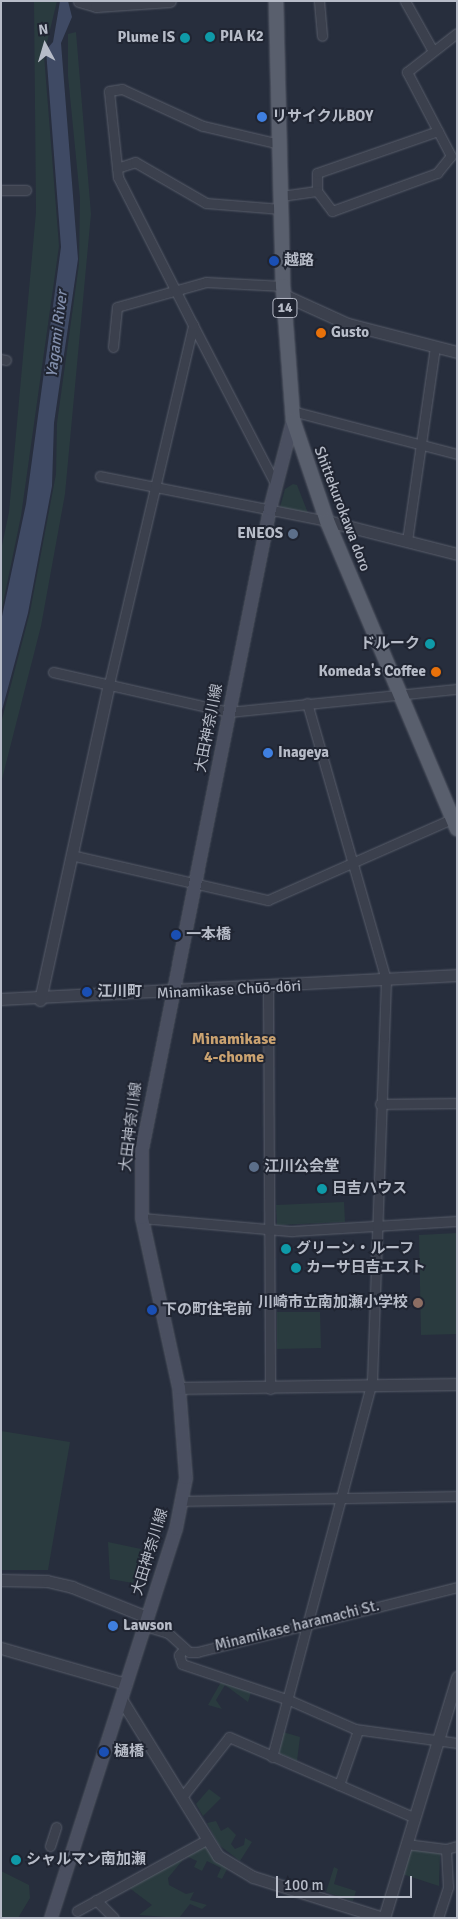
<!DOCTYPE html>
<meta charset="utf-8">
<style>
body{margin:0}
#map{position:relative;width:458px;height:1919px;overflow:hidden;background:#272e3d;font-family:Signika,"Noto Sans JP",sans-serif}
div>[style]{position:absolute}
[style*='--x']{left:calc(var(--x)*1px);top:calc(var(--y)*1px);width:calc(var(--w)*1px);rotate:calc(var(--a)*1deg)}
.green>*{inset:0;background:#2a3b3f}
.water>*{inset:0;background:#3f4a64}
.roads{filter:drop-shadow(0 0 1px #595e6b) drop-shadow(0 0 1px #595e6b)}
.minor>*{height:9px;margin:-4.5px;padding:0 4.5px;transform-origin:4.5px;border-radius:4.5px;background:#3b404d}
.tertiary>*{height:11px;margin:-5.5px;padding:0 5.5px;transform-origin:5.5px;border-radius:5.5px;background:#3b404d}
.secondary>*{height:12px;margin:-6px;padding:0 6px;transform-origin:6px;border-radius:6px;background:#4a4f60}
.primary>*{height:14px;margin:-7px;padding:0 7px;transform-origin:7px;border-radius:7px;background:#595f6d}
.dots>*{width:14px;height:14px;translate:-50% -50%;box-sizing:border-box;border:2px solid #202532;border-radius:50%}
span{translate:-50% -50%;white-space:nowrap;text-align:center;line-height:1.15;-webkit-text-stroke:4px #202532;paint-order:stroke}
.shield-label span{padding:1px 4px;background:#202532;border:1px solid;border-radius:4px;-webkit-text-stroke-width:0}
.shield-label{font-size:14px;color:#b7bcc8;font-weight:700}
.poi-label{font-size:15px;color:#b7bcc8;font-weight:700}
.left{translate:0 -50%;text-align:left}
.right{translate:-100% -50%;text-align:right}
.street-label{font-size:15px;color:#b7bcc8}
.water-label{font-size:16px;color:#828fac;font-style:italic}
.neighbourhood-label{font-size:16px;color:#caa270;font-weight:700}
.frame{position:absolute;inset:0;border:2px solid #b7bcc8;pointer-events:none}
.north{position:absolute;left:20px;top:20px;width:50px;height:50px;-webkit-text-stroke:4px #202532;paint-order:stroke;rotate:354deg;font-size:14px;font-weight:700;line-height:20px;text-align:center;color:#b7bcc8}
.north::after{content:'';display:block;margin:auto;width:18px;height:22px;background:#b7bcc8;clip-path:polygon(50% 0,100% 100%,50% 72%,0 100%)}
.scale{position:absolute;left:276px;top:1876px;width:136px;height:22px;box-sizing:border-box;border:2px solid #b7bcc8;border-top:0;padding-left:6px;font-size:15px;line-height:18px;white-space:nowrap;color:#b7bcc8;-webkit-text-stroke:4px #202532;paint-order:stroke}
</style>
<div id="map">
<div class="green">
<i style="clip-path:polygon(34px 1px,57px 1px,44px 55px,59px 246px,21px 516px,1px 613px,1px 550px,9px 512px,36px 212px)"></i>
<i style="clip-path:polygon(76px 32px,91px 214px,65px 494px,41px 626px,1px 783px,1px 723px,30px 612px,56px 474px,57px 423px,79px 264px,80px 198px,68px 76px,68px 34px)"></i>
<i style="clip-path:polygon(293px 484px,297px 485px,308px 513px,280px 507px,285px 489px)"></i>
<i style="clip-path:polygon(344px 1202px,345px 1222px,277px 1225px,276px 1205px)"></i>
<i style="clip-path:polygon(457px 1233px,457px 1334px,421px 1335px,419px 1235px)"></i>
<i style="clip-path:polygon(277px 1312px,320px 1312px,321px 1348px,277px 1349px)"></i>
<i style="clip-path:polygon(1px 1431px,70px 1442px,48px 1570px,1px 1570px)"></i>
<i style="clip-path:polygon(108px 1542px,141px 1549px,133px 1583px,110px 1579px)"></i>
<i style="clip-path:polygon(221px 1682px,251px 1692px,248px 1702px,225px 1685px,216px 1700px,222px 1709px,208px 1705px)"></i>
<i style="clip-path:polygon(283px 1732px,300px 1737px,297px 1761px,277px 1752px)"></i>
<i style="clip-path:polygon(209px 1789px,221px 1798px,203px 1816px,196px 1804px)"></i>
<i style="clip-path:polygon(216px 1821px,221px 1831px,228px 1827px,236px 1835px,231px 1844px,235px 1849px,244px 1845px,245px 1838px,252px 1842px,240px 1861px,219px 1845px,207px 1823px)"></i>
<i style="clip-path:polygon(206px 1843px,228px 1867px,222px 1879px,217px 1877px,221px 1868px,207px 1861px,202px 1871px,194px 1867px,197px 1861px,186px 1856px,168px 1878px,169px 1885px,186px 1894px,194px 1892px,190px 1900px,207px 1905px,202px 1909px,190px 1904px,179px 1918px,139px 1915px,152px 1905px,128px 1887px)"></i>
<i style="clip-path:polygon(415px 1848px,440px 1853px,439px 1886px,402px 1874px,409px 1851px)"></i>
<i style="clip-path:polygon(334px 1867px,338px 1869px,334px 1884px,356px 1891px,353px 1901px,326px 1892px)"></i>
<i style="clip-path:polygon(1px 1871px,29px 1885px,30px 1898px,18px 1918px,1px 1918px)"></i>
</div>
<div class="water">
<i style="clip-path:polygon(60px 1px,68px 1px,72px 17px,61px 43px,78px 259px,54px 423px,52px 486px,28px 613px,1px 714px,1px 621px,26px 504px,61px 247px,46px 50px,53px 42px)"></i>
</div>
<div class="roads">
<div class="minor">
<i style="--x:319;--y:1;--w:35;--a:85"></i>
<i style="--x:405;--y:1;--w:57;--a:60.8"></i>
<i style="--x:117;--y:168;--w:19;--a:-18"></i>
<i style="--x:135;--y:162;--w:82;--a:30"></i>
<i style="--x:206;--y:203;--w:75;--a:4.6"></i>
<i style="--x:1;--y:190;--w:25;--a:0"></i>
<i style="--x:317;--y:191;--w:18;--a:-90"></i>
<i style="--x:317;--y:173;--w:128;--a:-19.1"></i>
<i style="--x:281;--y:196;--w:36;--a:-8"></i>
<i style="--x:317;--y:191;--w:25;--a:53"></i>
<i style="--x:332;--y:211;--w:112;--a:-19.9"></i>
<i style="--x:437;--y:173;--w:22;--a:-51"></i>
<i style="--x:451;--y:156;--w:95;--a:-117.6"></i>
<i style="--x:407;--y:72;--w:63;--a:-38"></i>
<i style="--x:193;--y:325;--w:178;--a:62.6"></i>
<i style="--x:113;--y:347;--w:40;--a:-84.3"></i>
<i style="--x:117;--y:307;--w:92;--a:-15.7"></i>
<i style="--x:206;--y:282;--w:77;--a:3"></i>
<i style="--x:1;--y:359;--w:5;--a:11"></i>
<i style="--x:292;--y:411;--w:171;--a:14.6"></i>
<i style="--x:100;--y:476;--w:231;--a:11.2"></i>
<i style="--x:407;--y:541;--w:196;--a:-81.8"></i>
<i style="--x:53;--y:672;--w:180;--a:12.8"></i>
<i style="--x:229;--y:712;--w:229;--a:-5.8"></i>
<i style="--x:109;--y:684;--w:369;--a:-76.8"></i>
<i style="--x:193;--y:325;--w:166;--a:-116.9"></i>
<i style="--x:118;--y:177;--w:86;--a:-96"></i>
<i style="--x:109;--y:91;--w:13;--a:-9"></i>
<i style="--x:122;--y:89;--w:89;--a:24.6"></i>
<i style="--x:203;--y:126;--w:78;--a:13.3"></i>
<i style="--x:71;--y:855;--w:202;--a:12.9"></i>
<i style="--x:268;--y:900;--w:201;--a:-23.8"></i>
<i style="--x:268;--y:989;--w:400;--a:89.7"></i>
<i style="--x:380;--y:1104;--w:77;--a:-0.7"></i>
<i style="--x:142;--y:1218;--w:151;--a:5"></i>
<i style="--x:292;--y:1231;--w:165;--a:-3.5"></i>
<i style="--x:181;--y:1501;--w:276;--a:-1"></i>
<i style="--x:145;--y:1626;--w:24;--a:17"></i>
<i style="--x:168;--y:1633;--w:28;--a:42"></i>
<i style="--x:189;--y:1652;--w:8;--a:0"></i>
<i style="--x:197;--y:1652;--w:268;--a:-14"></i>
<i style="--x:184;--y:1649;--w:8;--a:130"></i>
<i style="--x:179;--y:1655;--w:9;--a:72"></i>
<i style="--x:182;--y:1664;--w:113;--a:18.6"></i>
<i style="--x:289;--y:1700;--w:72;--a:23.7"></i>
<i style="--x:355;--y:1729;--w:103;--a:7.8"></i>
<i style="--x:272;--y:1757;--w:389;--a:-75.1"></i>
<i style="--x:372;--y:1381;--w:344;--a:-88"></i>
<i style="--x:384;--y:1037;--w:57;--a:-88"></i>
<i style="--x:386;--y:980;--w:288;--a:-105.9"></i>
<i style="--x:339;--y:1785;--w:58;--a:-70.9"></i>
<i style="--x:182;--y:1797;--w:76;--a:-51.9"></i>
<i style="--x:229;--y:1737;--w:201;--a:23.5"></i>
<i style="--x:406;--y:1844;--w:40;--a:7.1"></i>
<i style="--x:446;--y:1849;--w:11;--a:-15"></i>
<i style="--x:50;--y:1846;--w:20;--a:-72"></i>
<i style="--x:96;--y:1900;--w:25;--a:45"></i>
<i style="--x:77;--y:1911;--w:149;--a:-28.8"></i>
<i style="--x:438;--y:1918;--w:33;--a:-72"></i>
<i style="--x:448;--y:1887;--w:38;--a:-93"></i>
</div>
<div class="tertiary">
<i style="--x:79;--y:1;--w:18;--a:16"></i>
<i style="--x:96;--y:6;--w:74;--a:-3.9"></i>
<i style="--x:284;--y:295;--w:70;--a:24.4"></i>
<i style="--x:348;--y:324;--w:113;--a:14.4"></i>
<i style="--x:327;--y:521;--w:134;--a:14.2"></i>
<i style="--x:1;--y:999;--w:457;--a:-3"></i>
<i style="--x:40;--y:1000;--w:323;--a:-77.7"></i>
<i style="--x:179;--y:1388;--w:278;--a:-0.8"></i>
<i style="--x:1;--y:1580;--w:46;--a:1.2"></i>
<i style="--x:47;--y:1581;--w:26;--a:13"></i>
<i style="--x:72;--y:1587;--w:81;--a:21.8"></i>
<i style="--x:1;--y:1648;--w:130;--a:16.1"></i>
<i style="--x:121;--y:1699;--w:185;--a:58.3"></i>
<i style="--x:218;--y:1856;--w:41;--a:31"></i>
<i style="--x:253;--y:1877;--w:136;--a:17.5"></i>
<i style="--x:384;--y:1918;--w:252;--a:-73.1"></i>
</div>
<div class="secondary">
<i style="--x:51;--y:1918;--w:409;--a:-72.2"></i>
<i style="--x:176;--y:1529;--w:52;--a:-78.9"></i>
<i style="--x:186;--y:1478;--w:90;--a:-94.4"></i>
<i style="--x:179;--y:1388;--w:174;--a:-102.3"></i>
<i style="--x:142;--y:1218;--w:68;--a:-90"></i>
<i style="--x:142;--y:1150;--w:654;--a:-78.71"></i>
<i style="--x:270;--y:509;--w:92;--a:-75.5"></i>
</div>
<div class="primary">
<i style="--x:276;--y:1;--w:285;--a:88.6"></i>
<i style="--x:283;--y:286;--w:134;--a:85.7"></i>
<i style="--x:293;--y:420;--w:107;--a:71.4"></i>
<i style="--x:327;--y:521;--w:334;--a:67.1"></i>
</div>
</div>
<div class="dots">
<i style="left:210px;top:37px;background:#0f9aa8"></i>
<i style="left:185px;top:38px;background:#0f9aa8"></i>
<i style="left:262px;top:117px;background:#3f7fe0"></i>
<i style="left:274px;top:261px;background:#1a4fb4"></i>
<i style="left:321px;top:333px;background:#e8710a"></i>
<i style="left:293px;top:534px;background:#5c6f8a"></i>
<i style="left:430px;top:644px;background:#0f9aa8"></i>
<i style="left:436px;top:672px;background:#e8710a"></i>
<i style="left:268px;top:753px;background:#3f7fe0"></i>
<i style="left:176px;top:935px;background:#1a4fb4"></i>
<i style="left:87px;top:992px;background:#1a4fb4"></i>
<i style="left:254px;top:1167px;background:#5c6f8a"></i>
<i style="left:322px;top:1189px;background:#0f9aa8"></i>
<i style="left:286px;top:1249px;background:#0f9aa8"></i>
<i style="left:296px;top:1268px;background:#0f9aa8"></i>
<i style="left:418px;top:1303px;background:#8d6e63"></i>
<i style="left:152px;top:1310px;background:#1a4fb4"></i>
<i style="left:113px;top:1626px;background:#3f7fe0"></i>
<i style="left:104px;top:1752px;background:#1a4fb4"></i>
<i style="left:16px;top:1860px;background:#0f9aa8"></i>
</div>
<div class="shield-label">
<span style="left:285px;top:308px">14</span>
</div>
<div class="poi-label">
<span class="left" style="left:220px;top:37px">PIA K2</span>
<span class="right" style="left:175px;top:38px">Plume IS</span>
<span class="left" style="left:272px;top:117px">リサイクルBOY</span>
<span class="left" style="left:284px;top:261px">越路</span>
<span class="left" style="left:331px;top:333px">Gusto</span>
<span class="right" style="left:283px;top:534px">ENEOS</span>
<span class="right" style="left:420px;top:644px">ドルーク</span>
<span class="right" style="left:426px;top:672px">Komeda's Coffee</span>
<span class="left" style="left:278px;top:753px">Inageya</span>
<span class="left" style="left:186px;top:935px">一本橋</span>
<span class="left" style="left:97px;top:992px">江川町</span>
<span class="left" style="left:264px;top:1167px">江川公会堂</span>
<span class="left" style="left:332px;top:1189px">日吉ハウス</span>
<span class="left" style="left:296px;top:1249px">グリーン・ルーフ</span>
<span class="left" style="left:306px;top:1268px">カーサ日吉エスト</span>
<span class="right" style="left:408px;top:1303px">川崎市立南加瀬小学校</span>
<span class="left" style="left:162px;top:1310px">下の町住宅前</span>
<span class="left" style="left:123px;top:1626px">Lawson</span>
<span class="left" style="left:114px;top:1752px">樋橋</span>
<span class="left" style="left:26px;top:1860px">シャルマン南加瀬</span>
</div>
<div class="street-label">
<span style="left:342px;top:509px;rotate:69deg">Shittekurokawa doro</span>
<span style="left:209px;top:728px;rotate:-79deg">大田神奈川線</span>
<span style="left:229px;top:990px;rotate:-3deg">Minamikase Chūō-dōri</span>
<span style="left:131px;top:1127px;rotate:-83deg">大田神奈川線</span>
<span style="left:150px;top:1552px;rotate:-73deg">大田神奈川線</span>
<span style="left:297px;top:1626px;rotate:-14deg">Minamikase haramachi St.</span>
</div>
<div class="water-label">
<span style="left:57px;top:334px;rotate:-83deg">Yagami River</span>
</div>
<div class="neighbourhood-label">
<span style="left:234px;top:1048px">Minamikase<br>4-chome</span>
</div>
<div class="frame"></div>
<div class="north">N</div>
<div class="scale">100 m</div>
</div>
